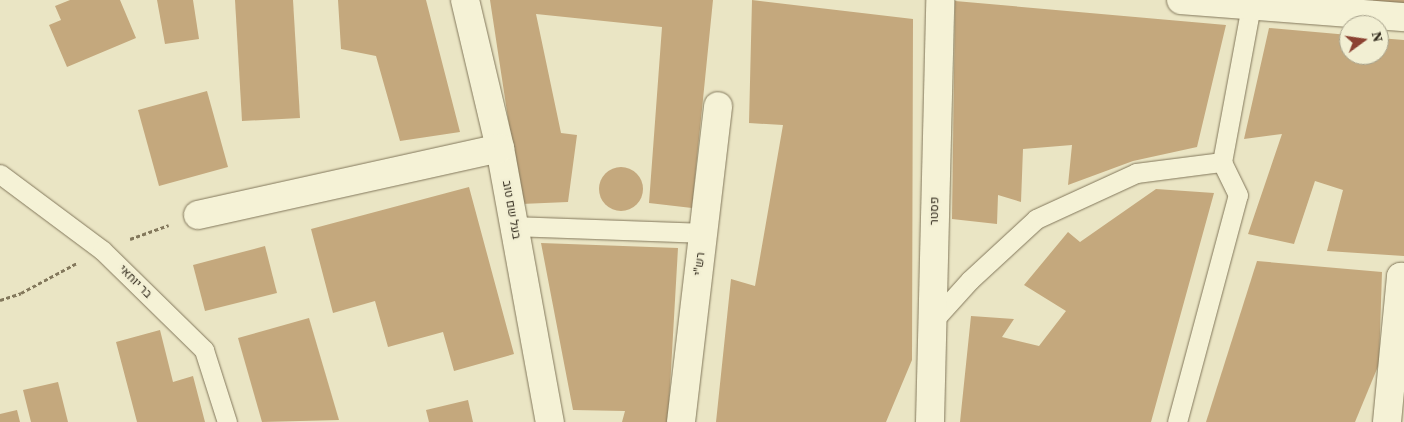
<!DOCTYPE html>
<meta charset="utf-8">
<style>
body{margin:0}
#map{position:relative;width:1404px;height:422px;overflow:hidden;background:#eae5c4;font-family:"Source Serif 4",Heebo,serif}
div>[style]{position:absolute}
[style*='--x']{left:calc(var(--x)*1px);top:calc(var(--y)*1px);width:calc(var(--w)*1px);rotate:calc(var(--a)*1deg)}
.building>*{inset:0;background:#c4a87d}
.round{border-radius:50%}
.path>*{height:3px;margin-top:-1.5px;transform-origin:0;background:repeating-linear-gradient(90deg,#83785c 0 4px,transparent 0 6.5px)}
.roads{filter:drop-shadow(0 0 1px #83785c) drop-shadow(0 0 1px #83785c)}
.service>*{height:19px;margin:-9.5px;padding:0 9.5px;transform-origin:9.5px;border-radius:9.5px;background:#f5f2d6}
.pedestrian>*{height:28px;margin:-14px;padding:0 14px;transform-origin:14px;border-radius:14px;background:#f5f2d6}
.minor>*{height:28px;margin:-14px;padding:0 14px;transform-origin:14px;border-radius:14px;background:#f5f2d6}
span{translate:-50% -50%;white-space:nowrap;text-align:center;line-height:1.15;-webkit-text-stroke:4.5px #f2efd3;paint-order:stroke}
.street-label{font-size:12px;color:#342d1f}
.north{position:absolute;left:1339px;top:15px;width:50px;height:50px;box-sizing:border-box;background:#f2efd3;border:1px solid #a6a18b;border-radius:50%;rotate:76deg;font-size:14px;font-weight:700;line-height:20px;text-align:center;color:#342d1f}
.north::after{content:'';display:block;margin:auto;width:18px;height:22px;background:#8c4232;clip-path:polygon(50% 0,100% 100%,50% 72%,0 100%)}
</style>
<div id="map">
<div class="building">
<i style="clip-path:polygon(70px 0,120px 0,136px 38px,67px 67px,49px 25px,61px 20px,55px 6px)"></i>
<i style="clip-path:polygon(157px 0,193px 0,199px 39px,165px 44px)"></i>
<i style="clip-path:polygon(235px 0,293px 0,300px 118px,242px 121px)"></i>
<i style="clip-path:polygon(338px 0,426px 0,460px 132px,400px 141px,376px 56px,341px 49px)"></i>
<i style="clip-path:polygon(490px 0,713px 0,692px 208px,649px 203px,662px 27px,536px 14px,561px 133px,577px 135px,568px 202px,521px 204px)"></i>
<i style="clip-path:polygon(752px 0,913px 19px,912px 360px,886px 422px,716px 422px,731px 279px,755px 286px,783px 125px,749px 123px)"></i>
<i style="clip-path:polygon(1373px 0,1404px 0,1404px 4px,1373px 1px)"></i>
<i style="clip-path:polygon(955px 1px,1226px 25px,1197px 147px,1133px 161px,1068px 185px,1072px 145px,1023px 149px,1021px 202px,998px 195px,997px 224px,952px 219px)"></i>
<i style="clip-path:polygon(1269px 28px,1349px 35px,1349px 55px,1379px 55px,1379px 38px,1404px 40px,1404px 256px,1327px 251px,1343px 190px,1315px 181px,1294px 244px,1248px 234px,1282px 134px,1244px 139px)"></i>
<i style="clip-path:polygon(207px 91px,228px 167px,159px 186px,138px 110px)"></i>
<i class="round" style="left:599px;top:167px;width:44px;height:44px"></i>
<i style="clip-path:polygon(469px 187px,514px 354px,454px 371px,443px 332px,388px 347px,375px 301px,333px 313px,311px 229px)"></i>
<i style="clip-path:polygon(1156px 189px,1214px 193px,1151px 422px,960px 422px,971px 316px,1014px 319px,1002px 337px,1039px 346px,1066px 311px,1024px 285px,1068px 232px,1080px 242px)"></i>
<i style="clip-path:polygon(541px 243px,678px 248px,668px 422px,622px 422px,625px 411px,573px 410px)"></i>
<i style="clip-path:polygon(265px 246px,277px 293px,205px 311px,193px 265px)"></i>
<i style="clip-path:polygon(1257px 261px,1382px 272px,1379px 364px,1355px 422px,1206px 422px)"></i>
<i style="clip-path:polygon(309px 318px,339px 420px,262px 422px,238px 338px)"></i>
<i style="clip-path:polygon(160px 330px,173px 382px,193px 376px,205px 422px,137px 422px,116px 342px)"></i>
<i style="clip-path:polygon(58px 382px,68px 422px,31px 422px,23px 390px)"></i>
<i style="clip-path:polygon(468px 400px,473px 422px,429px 422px,426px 410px)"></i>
<i style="clip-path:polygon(17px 410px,20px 422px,0 422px,0 414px)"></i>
</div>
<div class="path">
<i style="--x:130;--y:239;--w:41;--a:-19.7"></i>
<i style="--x:0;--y:300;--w:22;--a:-18"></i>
<i style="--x:21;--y:293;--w:64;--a:-28.2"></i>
</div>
<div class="roads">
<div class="service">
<i style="--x:0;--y:174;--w:127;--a:36.7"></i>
<i style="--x:102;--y:250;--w:143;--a:44.4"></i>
<i style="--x:204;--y:350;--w:76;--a:72.3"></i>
<i style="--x:514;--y:226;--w:190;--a:2.1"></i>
<i style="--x:933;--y:321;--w:55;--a:-47.9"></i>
<i style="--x:970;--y:280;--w:90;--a:-42.7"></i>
<i style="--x:1036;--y:219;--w:110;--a:-24.7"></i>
<i style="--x:1136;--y:173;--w:87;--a:-7.3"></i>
<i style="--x:1177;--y:422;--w:235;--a:-75"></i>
<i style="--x:1238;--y:195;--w:37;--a:-116"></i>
<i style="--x:1222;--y:162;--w:160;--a:-79.5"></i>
</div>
<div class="pedestrian">
<i style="--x:1181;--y:0;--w:224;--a:4.4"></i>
</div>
<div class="minor">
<i style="--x:465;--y:0;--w:152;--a:76.7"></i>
<i style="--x:500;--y:148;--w:279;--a:79.7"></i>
<i style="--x:198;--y:215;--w:309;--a:-12.5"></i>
<i style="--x:681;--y:422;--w:318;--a:-83.3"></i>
<i style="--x:930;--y:422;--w:422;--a:-88.6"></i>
<i style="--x:1387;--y:422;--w:146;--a:-84.5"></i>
<i style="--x:1401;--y:277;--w:3;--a:0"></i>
</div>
</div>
<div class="street-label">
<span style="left:511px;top:210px;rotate:80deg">בעל שם טוב</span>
<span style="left:935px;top:211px;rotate:-89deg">פסטר</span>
<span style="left:700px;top:264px;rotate:-83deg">רש"י</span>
<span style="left:135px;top:282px;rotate:45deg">בר יוחאי</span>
</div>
<div class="north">N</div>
</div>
